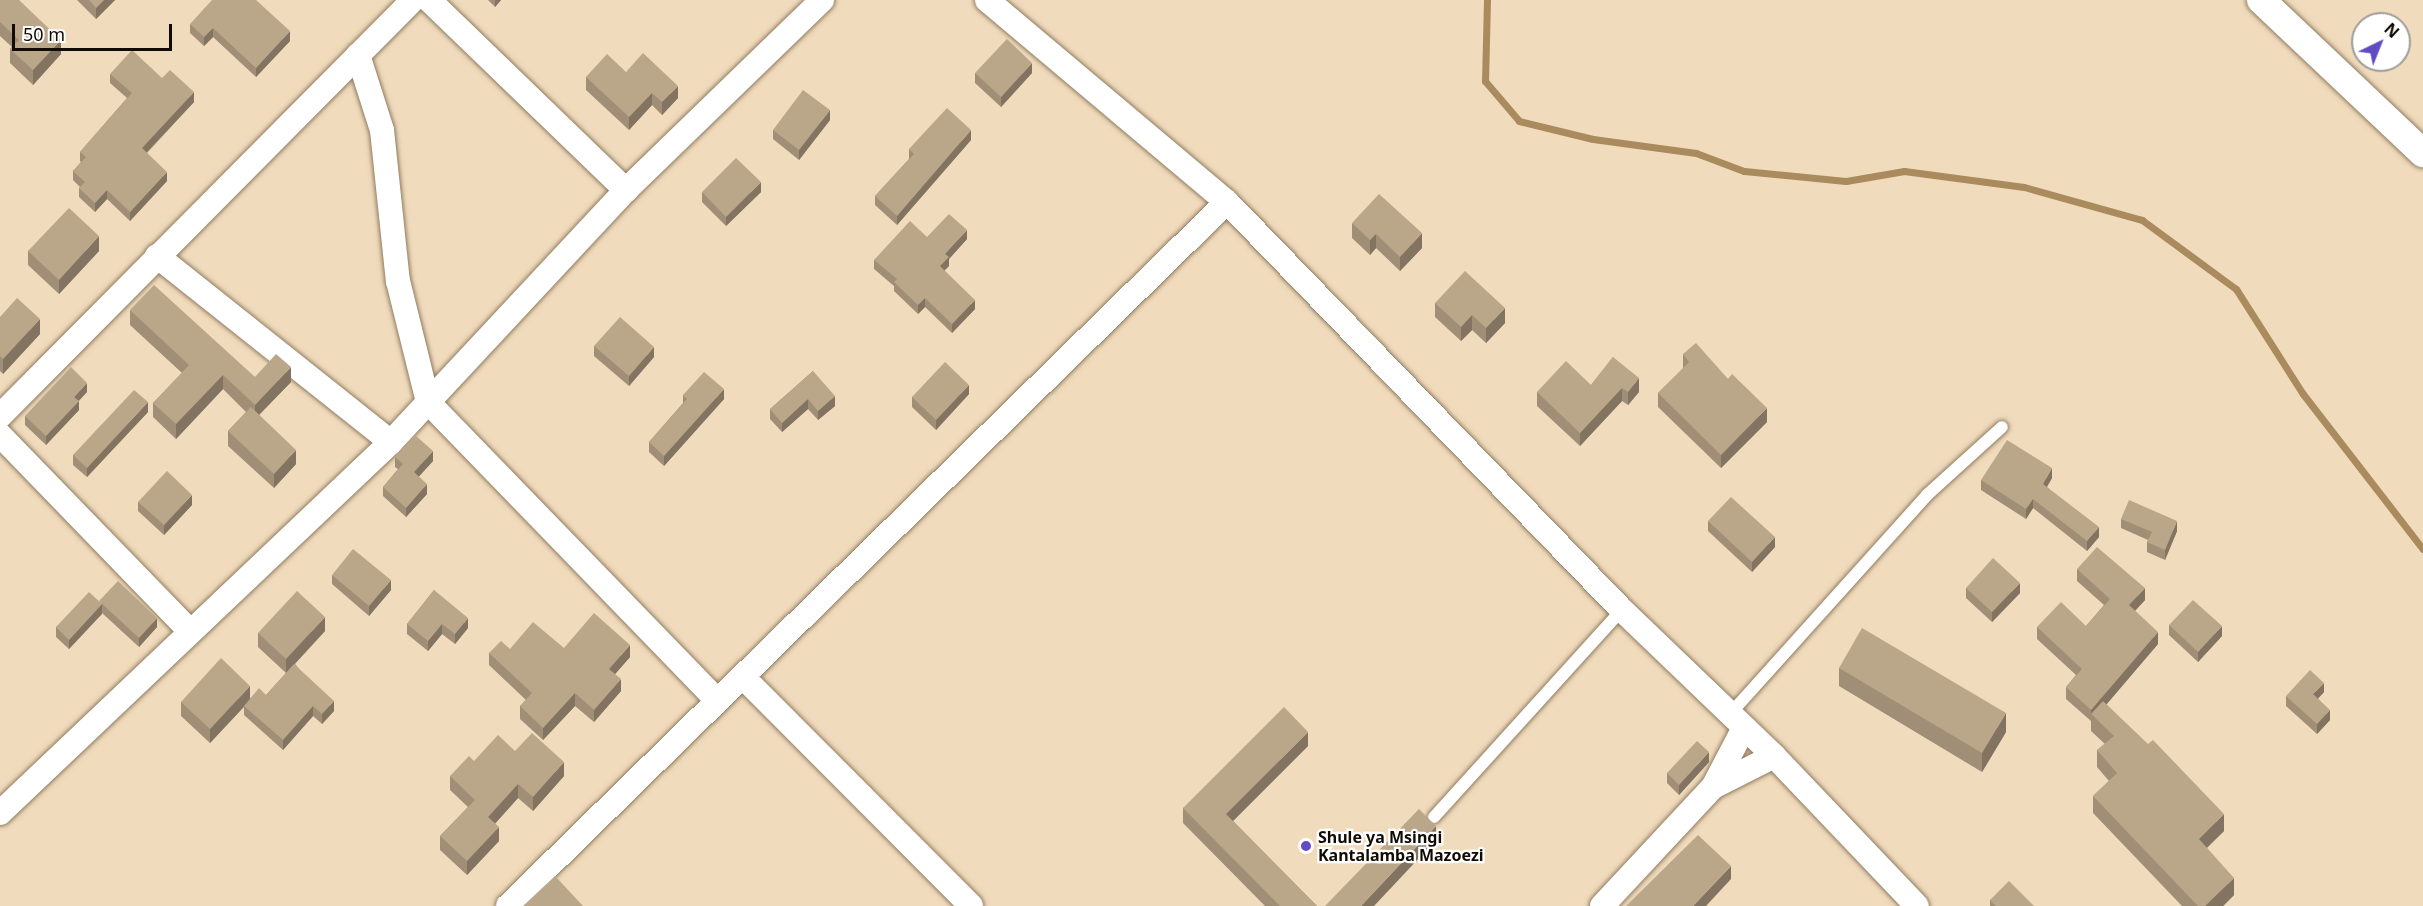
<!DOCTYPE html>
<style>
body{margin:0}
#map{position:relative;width:2423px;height:906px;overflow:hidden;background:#f0dbbc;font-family:"Noto Sans",sans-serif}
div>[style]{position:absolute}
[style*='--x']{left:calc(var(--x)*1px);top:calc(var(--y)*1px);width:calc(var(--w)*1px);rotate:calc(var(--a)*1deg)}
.stream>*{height:7px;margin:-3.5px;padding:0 3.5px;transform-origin:3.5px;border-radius:3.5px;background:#aa8b5d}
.roads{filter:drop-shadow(0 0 2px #907c61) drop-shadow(0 0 2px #907c61)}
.service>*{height:12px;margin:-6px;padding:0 6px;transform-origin:6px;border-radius:6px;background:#fff}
.minor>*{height:24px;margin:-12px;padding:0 12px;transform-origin:12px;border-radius:12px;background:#fff}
.tertiary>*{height:28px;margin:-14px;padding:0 14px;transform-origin:14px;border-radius:14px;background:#fff}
.wall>*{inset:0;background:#a08f76}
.shaded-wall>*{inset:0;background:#827460}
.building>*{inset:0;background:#baa689}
.dots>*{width:16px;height:16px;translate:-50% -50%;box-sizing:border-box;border:3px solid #fff;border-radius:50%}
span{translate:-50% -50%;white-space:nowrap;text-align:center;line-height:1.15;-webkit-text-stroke:4.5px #fff;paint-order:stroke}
.poi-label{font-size:16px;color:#120b03;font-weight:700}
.left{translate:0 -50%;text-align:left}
.north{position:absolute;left:2351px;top:12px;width:60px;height:60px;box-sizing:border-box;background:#fff;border:2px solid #a09d9a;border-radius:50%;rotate:43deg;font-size:16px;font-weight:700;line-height:24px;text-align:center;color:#120b03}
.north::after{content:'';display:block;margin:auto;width:21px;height:27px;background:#614bc3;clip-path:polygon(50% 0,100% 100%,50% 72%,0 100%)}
.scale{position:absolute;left:12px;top:24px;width:160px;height:27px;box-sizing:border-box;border:3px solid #120b03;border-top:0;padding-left:8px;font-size:18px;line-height:21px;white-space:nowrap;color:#120b03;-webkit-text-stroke:4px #fff;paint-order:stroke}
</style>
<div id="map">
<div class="stream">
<i style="--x:1487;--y:0;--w:81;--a:91.4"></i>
<i style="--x:1485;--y:81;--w:52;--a:49.6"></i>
<i style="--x:1519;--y:121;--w:76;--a:13.7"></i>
<i style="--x:1593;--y:139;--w:104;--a:7.7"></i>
<i style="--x:1696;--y:153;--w:51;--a:20.6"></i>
<i style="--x:1744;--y:171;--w:102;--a:5.6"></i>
<i style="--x:1846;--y:181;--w:59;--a:-9.8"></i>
<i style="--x:1904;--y:171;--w:121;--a:7.6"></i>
<i style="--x:2024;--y:187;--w:123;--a:15.6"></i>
<i style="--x:2142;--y:220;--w:117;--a:36.3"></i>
<i style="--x:2236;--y:289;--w:125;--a:57.5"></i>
<i style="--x:2303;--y:394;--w:196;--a:52.3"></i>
</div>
<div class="roads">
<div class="service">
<i style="--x:1730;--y:714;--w:295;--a:-48"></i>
<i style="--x:1927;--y:495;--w:101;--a:-42.2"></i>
<i style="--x:1434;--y:817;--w:280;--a:-47.8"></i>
</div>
<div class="minor">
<i style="--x:429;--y:0;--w:274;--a:44"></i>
<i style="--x:987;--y:0;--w:314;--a:40.1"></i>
<i style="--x:1227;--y:202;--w:568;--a:45.93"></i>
<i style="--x:1622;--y:610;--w:211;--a:43.8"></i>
<i style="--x:1774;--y:756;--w:207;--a:46.4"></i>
<i style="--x:358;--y:55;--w:79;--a:72.3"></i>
<i style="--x:382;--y:130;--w:152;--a:84"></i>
<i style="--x:398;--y:281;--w:125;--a:76.1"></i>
<i style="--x:428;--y:402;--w:415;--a:45.9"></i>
<i style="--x:157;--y:256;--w:299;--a:38.5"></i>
<i style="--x:0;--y:416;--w:586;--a:-45.21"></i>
<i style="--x:0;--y:435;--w:272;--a:45.9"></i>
<i style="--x:743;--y:677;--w:323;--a:45.1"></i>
<i style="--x:1713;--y:787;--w:67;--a:-62.3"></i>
<i style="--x:0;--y:813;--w:539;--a:-43.5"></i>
<i style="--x:391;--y:442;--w:345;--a:-47"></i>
<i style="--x:626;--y:190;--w:273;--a:-44.1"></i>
<i style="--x:508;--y:906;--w:1006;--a:-44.4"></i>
<i style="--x:1602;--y:906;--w:163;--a:-47"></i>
<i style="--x:1713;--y:787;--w:68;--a:-26.9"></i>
</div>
<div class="tertiary">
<i style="--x:2261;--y:0;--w:223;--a:43.4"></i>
</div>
</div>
<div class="wall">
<i style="clip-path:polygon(0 0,61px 54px,33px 85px,10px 63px,10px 49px,12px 47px,0 36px)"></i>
<i style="clip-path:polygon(77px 0,115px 0,96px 19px)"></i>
<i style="clip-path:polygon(488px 0,501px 0,495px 7px)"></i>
<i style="clip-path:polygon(190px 24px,290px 41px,256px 77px,213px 37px,204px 46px,190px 33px)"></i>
<i style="clip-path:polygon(626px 72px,678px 98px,662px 115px,652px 105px,629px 130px,586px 90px,586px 77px)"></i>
<i style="clip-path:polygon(975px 73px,1032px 73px,1001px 107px,975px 83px)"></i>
<i style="clip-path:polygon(110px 74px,162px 78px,194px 102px,147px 153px,167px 181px,130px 221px,107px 199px,95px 212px,79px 197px,79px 188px,80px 187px,73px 180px,73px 171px,81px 162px,80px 161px,80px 152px,127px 98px,110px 83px)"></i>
<i style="clip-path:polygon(830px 120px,799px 160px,773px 139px,773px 130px)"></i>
<i style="clip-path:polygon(971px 140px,897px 225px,875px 205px,875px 196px,909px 159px,909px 149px)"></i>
<i style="clip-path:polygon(702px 192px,761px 192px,726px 226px,702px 202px)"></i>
<i style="clip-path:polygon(1352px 223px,1422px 248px,1400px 271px,1376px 248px,1370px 255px,1352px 238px)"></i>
<i style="clip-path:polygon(927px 237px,967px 239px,949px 259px,949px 266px,944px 270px,975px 309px,952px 333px,925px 307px,918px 314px,894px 291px,894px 286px,874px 269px,874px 260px)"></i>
<i style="clip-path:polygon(28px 251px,99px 251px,59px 294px,28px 265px)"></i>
<i style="clip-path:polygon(1435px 303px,1505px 323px,1486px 343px,1472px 330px,1461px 341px,1435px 317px)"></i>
<i style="clip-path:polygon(130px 310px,255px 377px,291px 382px,259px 415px,296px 464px,274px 488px,228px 446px,228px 431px,246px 412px,223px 389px,176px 439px,153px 417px,153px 403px,182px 373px,130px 325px)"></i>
<i style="clip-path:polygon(0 317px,40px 334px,3px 374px,0 371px)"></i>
<i style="clip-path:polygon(594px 346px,654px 357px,629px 386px,594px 356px)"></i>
<i style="clip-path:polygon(1683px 354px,1767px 422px,1721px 468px,1658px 407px,1658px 393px,1683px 369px)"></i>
<i style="clip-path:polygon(1613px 357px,1639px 392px,1628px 405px,1622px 401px,1580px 446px,1537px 406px,1537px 392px,1591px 385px)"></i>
<i style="clip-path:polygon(813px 371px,835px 406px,818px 420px,808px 409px,782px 432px,770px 419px,770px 409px)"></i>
<i style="clip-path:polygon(87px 392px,79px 401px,79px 410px,46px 445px,25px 425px,25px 416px)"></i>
<i style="clip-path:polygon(969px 394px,936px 430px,912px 407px,912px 397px)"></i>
<i style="clip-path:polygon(683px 395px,724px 399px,664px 466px,649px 452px,649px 442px,683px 403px)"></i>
<i style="clip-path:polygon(148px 412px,87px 477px,73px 465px,73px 455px)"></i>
<i style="clip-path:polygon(395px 457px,433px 461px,418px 477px,427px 494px,406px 517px,383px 496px,383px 487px,398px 469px,395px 467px)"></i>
<i style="clip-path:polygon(2052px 478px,2047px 487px,2099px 537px,2087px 551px,2033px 508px,2026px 519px,1981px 490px,1981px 480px)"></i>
<i style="clip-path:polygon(138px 502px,192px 505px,164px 535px,138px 511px)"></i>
<i style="clip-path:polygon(2121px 519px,2177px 531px,2165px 560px,2147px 552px,2147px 542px,2148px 540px,2121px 528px)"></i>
<i style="clip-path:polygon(1708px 521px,1775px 547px,1752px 572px,1708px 531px)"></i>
<i style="clip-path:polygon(2077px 569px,2145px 600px,2135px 611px,2158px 644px,2106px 704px,2224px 831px,2207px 848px,2234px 895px,2223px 906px,2182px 906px,2093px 813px,2093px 796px,2109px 781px,2097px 767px,2097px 750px,2105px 744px,2091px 731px,2091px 721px,2066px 699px,2066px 687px,2076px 675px,2037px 639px,2037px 627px,2086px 626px,2104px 605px,2077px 581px)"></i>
<i style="clip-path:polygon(332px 575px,391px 590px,369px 616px,332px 584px)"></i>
<i style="clip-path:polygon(1966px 588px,2020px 593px,1992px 622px,1966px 598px)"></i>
<i style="clip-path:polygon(434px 590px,468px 628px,455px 644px,442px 634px,428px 651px,407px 634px,407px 624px)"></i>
<i style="clip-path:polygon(99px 602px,157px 627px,139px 647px,102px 613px,69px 649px,56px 637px,56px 627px)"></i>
<i style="clip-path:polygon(2169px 625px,2222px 636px,2198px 662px,2169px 635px)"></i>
<i style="clip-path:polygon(325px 631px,295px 664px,334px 711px,322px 724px,313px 716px,283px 750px,244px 715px,244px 707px,210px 743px,181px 716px,181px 702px,250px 698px,266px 695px,286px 673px,258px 647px,258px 633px)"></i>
<i style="clip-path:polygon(564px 648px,630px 657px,615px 674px,621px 691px,594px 722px,575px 706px,543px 740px,520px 719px,520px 706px,526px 700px,489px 665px,489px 653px,510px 649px)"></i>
<i style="clip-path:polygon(1839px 668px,2006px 732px,1982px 772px,1839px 686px)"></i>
<i style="clip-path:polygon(2324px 692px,2318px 698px,2330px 720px,2317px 734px,2286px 706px,2286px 696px)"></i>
<i style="clip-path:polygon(1308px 746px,1233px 821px,1317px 906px,1265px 906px,1183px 823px,1183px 808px)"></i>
<i style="clip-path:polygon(515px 751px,564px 776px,533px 811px,518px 798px,495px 824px,499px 841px,467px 875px,440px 850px,440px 836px,468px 807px,450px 790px,450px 776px,474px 761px)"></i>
<i style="clip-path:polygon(1709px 762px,1679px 795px,1667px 783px,1667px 773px)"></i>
<i style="clip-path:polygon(1990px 900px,2034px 906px,1990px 906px)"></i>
</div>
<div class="shaded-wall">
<i style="clip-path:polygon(104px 0,115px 0,96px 19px,96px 8px)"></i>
<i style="clip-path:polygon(495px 0,501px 0,495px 7px)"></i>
<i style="clip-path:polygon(213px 28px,213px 37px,204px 46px,204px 37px)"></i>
<i style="clip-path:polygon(290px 31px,290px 41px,256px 77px,256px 68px)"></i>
<i style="clip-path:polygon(61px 40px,61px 54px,33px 85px,33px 70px)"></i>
<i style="clip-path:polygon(1032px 63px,1032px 73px,1001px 107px,1001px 97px)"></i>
<i style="clip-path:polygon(678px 86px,678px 98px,662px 115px,662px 102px)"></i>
<i style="clip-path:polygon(194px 92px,194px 102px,142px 157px,142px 148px)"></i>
<i style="clip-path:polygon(652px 93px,652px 105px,629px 130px,629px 117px)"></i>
<i style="clip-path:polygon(830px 110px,830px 120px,799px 160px,799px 150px)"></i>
<i style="clip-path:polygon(971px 130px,971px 140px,897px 225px,897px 216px)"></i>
<i style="clip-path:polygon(167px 172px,167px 181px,130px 221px,130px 212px)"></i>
<i style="clip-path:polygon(761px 182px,761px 192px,726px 226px,726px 217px)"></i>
<i style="clip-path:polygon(107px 190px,107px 199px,95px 212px,95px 203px)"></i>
<i style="clip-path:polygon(967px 230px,967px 239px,949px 259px,949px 266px,940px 275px,940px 266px,945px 254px)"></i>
<i style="clip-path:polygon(1422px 233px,1422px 248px,1400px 271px,1400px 257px)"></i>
<i style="clip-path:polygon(1376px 234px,1376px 248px,1370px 255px,1370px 240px)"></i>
<i style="clip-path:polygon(99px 236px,99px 251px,59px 294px,59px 280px)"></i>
<i style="clip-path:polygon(925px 298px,925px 307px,918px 314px,918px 305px)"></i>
<i style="clip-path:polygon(975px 300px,975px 309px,952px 333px,952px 324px)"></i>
<i style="clip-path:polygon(1505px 308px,1505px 323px,1486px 343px,1486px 328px)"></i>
<i style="clip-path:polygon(1472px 315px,1472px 330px,1461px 341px,1461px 327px)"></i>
<i style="clip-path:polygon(40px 319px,40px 334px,3px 374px,3px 359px)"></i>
<i style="clip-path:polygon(654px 347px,654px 357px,629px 386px,629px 376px)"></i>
<i style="clip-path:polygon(291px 367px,291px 382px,255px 419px,255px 405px)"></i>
<i style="clip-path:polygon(223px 375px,223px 389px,176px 439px,176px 424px)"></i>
<i style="clip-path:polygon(1639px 378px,1639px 392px,1628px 405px,1628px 392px)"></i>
<i style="clip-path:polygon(87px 383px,87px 392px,74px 405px,74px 397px)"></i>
<i style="clip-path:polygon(969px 385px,969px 394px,936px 430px,936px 420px)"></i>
<i style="clip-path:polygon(1622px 388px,1622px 401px,1580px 446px,1580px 433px)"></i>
<i style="clip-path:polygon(724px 389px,724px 399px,664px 466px,664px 456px)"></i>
<i style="clip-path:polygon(835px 396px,835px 406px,818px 420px,818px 411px)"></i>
<i style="clip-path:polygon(808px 399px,808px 409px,782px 432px,782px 423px)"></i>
<i style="clip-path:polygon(79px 401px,79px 410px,46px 445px,46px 436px)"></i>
<i style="clip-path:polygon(148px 402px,148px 412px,87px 477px,87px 468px)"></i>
<i style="clip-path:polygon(1767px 408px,1767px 422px,1721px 468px,1721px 455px)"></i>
<i style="clip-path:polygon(296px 450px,296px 464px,274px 488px,274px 474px)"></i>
<i style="clip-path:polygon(433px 451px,433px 461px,414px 482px,414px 472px)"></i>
<i style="clip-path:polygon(2052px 468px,2052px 478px,2043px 493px,2043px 484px)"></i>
<i style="clip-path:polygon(427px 484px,427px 494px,406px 517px,406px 508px)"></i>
<i style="clip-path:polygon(192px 495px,192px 505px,164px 535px,164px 525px)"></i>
<i style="clip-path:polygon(2033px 499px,2033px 508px,2026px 519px,2026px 509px)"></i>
<i style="clip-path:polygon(2177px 521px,2177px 531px,2165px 560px,2165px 550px)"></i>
<i style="clip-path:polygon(2099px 527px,2099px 537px,2087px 551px,2087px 541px)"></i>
<i style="clip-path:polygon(1775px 537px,1775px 547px,1752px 572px,1752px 562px)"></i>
<i style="clip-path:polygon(391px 580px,391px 590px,369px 616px,369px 606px)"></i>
<i style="clip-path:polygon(2020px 583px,2020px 593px,1992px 622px,1992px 612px)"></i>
<i style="clip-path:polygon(2145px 588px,2145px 600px,2129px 617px,2129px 605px)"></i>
<i style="clip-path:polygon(102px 604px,102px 614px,69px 649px,69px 640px)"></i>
<i style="clip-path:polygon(325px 617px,325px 631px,286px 673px,286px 659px)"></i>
<i style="clip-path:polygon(157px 618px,157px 627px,139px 647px,139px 638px)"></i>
<i style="clip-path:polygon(468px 618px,468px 628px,455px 644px,455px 634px)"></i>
<i style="clip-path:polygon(442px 624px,442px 634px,428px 651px,428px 641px)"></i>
<i style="clip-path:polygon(2222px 626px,2222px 636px,2198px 662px,2198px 652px)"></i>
<i style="clip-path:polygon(2158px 632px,2158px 644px,2095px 718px,2091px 714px,2091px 710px)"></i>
<i style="clip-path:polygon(630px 645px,630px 657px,609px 681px,609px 669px)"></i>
<i style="clip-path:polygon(621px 679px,621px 691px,594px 722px,594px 710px)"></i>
<i style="clip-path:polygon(2324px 683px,2324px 692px,2313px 704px,2313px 694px)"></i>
<i style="clip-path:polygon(250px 686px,250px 700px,210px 743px,210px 729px)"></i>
<i style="clip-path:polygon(575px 693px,575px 706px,543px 740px,543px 728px)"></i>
<i style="clip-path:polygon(334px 701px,334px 711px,322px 724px,322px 714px)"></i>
<i style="clip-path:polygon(313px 706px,313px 716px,283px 750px,283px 740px)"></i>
<i style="clip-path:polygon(2330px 710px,2330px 720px,2317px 734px,2317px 724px)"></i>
<i style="clip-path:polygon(2006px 713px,2006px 732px,1982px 772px,1982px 753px)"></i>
<i style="clip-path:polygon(1308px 732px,1308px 746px,1226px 828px,1226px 814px)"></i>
<i style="clip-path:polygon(1709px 752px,1709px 762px,1679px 795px,1679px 785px)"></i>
<i style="clip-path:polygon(564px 762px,564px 776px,533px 811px,533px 797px)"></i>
<i style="clip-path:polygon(518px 784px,518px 798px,488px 831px,488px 817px)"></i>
<i style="clip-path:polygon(2224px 814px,2224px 831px,2199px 855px,2199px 839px)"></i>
<i style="clip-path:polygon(1436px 826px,1436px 840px,1374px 906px,1361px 906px)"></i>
<i style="clip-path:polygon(499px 827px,499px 841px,467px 875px,467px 861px)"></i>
<i style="clip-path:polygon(1731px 866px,1731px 879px,1706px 906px,1693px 906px)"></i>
<i style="clip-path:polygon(2234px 878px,2234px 895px,2223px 906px,2205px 906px)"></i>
</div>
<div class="building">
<i style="clip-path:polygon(0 0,19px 0,61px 40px,33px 70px,10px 49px,19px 40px,0 22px)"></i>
<i style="clip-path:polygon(89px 0,104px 0,96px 8px)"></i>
<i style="clip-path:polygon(212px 0,256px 0,290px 31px,256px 68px,213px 28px,204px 37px,190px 24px)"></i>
<i style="clip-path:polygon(1007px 39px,1032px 63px,1001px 97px,975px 73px)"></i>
<i style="clip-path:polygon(132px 50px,162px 78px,170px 70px,194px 92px,142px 148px,167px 172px,130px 212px,107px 190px,95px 203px,79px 188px,85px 182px,73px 171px,86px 157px,80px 152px,132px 93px,110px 74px)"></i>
<i style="clip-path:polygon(643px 53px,678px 86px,662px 102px,652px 93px,629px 117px,586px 77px,607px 54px,626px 72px)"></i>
<i style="clip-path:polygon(803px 90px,830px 110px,799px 150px,773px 130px)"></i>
<i style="clip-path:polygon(947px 108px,971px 130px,897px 216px,875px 196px,914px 154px,909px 149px)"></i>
<i style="clip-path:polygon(736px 158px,761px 182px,726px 217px,702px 192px)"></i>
<i style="clip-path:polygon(1379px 194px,1422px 233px,1400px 257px,1376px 234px,1370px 240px,1352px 223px)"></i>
<i style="clip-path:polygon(69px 208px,99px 236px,59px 280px,28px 251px)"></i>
<i style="clip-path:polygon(949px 214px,967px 230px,945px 254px,949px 257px,940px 266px,975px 300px,952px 324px,925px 298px,918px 305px,894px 282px,897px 279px,874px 260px,910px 221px,927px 237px)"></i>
<i style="clip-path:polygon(1465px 271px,1505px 308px,1486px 328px,1472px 315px,1461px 327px,1435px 303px)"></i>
<i style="clip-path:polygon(154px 285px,255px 377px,276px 354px,291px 367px,255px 405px,223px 375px,176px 424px,153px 403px,189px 365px,130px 310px)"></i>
<i style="clip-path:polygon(17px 298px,40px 319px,3px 359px,0 356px,0 317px)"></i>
<i style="clip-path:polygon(620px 317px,654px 347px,629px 376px,594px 346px)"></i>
<i style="clip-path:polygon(1696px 343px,1728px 379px,1732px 374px,1767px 408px,1721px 455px,1658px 393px,1689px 362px,1683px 354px)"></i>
<i style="clip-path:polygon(1613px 357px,1639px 378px,1628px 392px,1622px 388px,1580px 433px,1537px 392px,1566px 361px,1591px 385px)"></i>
<i style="clip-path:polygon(945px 362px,969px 385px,936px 420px,912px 397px)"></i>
<i style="clip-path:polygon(71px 367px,87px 383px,74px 397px,79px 401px,46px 436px,25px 416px)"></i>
<i style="clip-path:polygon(813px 371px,835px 396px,818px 411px,808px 399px,782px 423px,770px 409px)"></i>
<i style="clip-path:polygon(704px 372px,724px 389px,664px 456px,649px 442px,687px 399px,683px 395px)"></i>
<i style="clip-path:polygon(134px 390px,148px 402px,87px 468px,73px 455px)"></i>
<i style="clip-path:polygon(251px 407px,296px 450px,274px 474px,228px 431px)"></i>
<i style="clip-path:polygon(415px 435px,433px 451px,414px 472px,427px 484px,406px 508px,383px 487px,403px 464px,395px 457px)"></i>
<i style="clip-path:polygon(2007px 440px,2052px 468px,2043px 484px,2099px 527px,2087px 541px,2033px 499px,2026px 509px,1981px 480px)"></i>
<i style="clip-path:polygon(167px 471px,192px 495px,164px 525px,138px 502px)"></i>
<i style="clip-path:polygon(1731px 497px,1775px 537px,1752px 562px,1708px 521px)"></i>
<i style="clip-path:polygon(2129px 500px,2177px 521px,2165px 550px,2147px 542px,2152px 532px,2121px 519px)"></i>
<i style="clip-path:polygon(2097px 547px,2145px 588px,2129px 605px,2158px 632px,2091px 710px,2066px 687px,2082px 669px,2037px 627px,2061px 602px,2086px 626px,2110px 599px,2077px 569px)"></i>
<i style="clip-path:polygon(353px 549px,391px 580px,369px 606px,332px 575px)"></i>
<i style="clip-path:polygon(1993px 558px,2020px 583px,1992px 612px,1966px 588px)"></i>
<i style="clip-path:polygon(118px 581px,157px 618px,139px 638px,99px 601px)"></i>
<i style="clip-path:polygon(434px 590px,468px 618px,455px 634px,442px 624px,428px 641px,407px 624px)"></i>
<i style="clip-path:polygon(297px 591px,325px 617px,286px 659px,258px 633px)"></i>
<i style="clip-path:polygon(89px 592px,102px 604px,69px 640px,56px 627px)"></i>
<i style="clip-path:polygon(2193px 600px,2222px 626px,2198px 652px,2169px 625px)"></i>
<i style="clip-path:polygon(594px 613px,630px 645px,609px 669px,621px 679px,594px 710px,575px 693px,543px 728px,520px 706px,532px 693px,489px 653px,501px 641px,510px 649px,533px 622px,564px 648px)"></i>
<i style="clip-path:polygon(1862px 628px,2006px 713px,1982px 753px,1839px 668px)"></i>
<i style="clip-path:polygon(221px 658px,250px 686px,210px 729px,181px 702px)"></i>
<i style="clip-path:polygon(294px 664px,334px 701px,322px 714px,313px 706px,283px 740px,244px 706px,259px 688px,266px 695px)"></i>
<i style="clip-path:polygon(2310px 670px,2324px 683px,2313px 694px,2330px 710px,2317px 724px,2286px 696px)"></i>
<i style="clip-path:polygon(2103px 701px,2148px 744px,2153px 740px,2224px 814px,2199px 839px,2234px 878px,2205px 906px,2198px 906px,2093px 796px,2117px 773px,2097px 750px,2114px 736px,2091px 714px)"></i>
<i style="clip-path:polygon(1284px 707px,1308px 732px,1226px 814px,1317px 906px,1280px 906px,1183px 808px)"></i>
<i style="clip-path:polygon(532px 733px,564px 762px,533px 797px,518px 784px,488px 817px,499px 827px,467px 861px,440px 836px,475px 800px,450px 776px,469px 756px,474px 761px,498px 735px,515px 751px)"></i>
<i style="clip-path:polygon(1697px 741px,1709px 752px,1679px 785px,1667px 773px)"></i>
<i style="clip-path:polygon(1419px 809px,1436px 826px,1361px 906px,1325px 906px)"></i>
<i style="clip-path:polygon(1698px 835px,1731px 866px,1693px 906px,1626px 906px)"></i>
<i style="clip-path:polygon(555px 876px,583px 906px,523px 906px)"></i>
<i style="clip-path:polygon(2009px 881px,2034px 906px,1996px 906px,1990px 900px)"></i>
</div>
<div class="dots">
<i style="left:1306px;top:846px;background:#614bc3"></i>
</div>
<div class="poi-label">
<span class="left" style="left:1318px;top:846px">Shule ya Msingi<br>Kantalamba Mazoezi</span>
</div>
<div class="north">N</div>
<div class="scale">50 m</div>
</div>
